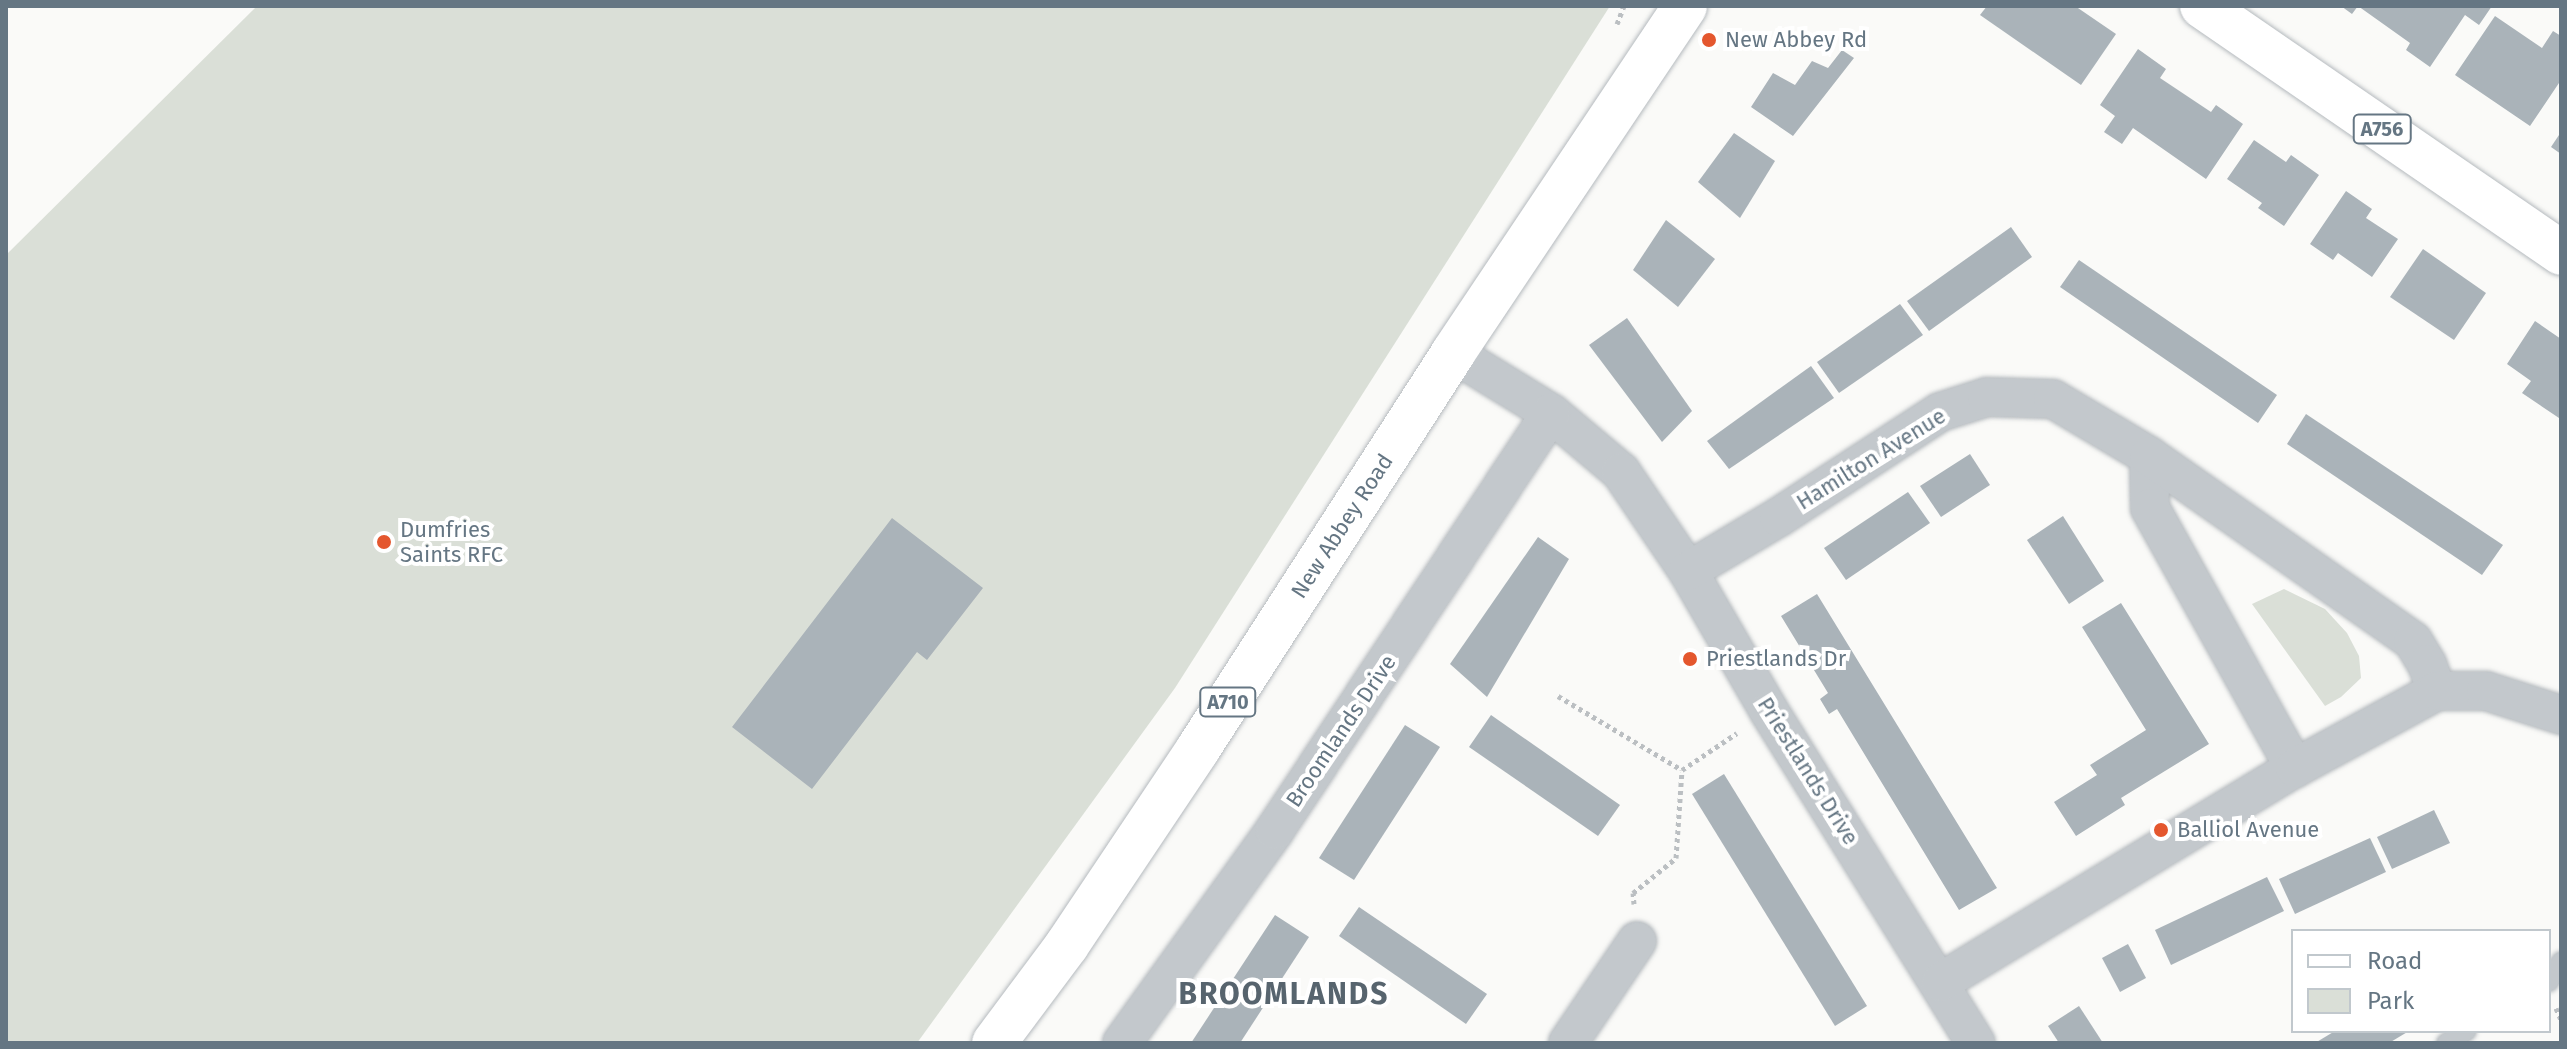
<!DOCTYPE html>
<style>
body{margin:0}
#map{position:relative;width:2567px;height:1049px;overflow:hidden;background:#fafaf8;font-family:"Fira Sans",sans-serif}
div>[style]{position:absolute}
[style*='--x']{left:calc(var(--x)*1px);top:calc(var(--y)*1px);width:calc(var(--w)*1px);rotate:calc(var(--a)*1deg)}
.green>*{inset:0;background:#dadfd7}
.building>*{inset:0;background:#aab3b9}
.path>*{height:5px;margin-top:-2.5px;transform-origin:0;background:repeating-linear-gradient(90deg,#bbbfc2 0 4px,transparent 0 8px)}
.roads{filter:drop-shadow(0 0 2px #b5babe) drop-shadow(0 0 2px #b5babe)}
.lane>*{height:18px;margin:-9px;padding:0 9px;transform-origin:9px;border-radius:9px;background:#c3c8cc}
.street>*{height:38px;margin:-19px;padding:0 19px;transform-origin:19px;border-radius:19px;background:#c3c8cc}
.primary>*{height:44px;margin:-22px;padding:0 22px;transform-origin:22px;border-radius:22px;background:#fff}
.dots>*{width:22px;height:22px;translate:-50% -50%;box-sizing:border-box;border:4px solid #fff;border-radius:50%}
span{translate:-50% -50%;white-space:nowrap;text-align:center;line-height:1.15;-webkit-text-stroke:8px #fff;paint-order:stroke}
.shield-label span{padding:2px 6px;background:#fff;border:2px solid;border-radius:6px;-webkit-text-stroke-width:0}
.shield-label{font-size:20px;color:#657683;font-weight:700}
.poi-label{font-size:22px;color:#657683}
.left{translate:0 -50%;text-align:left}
.street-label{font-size:22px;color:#657683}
.district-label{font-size:30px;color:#57646e;font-weight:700;letter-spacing:2px}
.frame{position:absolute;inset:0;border:8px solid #657683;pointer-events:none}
.legend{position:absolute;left:2291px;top:929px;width:260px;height:104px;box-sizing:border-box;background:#fff;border:2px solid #c1c8cd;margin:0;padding:10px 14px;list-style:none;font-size:24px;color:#657683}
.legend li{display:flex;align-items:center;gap:16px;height:40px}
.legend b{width:40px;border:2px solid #c1c8cd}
</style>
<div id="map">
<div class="green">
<i style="clip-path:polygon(257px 6px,1610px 6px,1175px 688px,917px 1043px,6px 1043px,6px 255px)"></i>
<i style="clip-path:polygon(2284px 589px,2325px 609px,2347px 633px,2359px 656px,2361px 678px,2341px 697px,2325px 706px,2252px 604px)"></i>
</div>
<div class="building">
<i style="clip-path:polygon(1987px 6px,2075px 6px,2116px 34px,2081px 85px,1980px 15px)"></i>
<i style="clip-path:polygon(2341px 6px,2492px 6px,2479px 25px,2465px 15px,2430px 67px,2406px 50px,2410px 43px,2358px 6px,2352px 14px)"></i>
<i style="clip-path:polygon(2495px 16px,2542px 48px,2553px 31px,2561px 36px,2561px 80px,2530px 126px,2455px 75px)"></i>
<i style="clip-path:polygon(2138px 49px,2166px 69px,2160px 78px,2211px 112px,2216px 105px,2243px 124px,2206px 179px,2133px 128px,2122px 144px,2104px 132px,2115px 116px,2100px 105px)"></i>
<i style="clip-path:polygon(1842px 50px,1854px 58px,1793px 136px,1751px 107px,1773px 73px,1795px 85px,1812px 61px,1828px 68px)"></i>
<i style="clip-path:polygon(2561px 132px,2561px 154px,2551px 147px)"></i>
<i style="clip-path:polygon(1734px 133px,1775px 161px,1740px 218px,1698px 182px)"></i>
<i style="clip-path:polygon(2254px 140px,2286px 162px,2291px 155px,2319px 175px,2284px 226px,2258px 208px,2262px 203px,2227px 179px)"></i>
<i style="clip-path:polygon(2346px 191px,2372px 209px,2366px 218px,2398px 239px,2372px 277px,2338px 253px,2333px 260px,2310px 244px)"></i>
<i style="clip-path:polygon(1666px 220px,1715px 259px,1678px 307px,1633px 270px)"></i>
<i style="clip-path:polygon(2011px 227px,2032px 257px,1929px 331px,1907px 301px)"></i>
<i style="clip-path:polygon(2423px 249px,2486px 293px,2454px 340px,2390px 297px)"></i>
<i style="clip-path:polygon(2079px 260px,2277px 395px,2258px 423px,2060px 287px)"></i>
<i style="clip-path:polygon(1900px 304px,1923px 335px,1839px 393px,1817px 362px)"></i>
<i style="clip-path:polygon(1627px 318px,1692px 411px,1662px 442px,1589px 345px)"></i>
<i style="clip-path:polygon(2535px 321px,2561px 339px,2559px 418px,2522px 393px,2531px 381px,2507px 364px)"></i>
<i style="clip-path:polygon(1811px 366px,1834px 398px,1729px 469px,1707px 441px)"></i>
<i style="clip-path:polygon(2306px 414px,2503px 545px,2482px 575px,2287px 444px)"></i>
<i style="clip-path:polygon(1970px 454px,1990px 485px,1941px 517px,1920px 486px)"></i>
<i style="clip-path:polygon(1908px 492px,1930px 523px,1846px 580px,1824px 548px)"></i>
<i style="clip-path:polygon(2063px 516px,2104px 581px,2069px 604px,2027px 540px)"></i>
<i style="clip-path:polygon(892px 518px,983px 588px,927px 660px,917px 652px,812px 789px,732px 727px)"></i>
<i style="clip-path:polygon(1538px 537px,1569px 559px,1487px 697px,1450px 664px)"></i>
<i style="clip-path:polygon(1817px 594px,1997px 888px,1959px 910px,1837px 709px,1829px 714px,1820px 699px,1828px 693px,1781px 616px)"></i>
<i style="clip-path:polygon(2121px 603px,2209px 744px,2121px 798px,2125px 805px,2076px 836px,2054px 802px,2097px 775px,2090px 765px,2146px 730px,2082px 627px)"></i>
<i style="clip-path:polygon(1491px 715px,1620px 805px,1598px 836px,1469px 747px)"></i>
<i style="clip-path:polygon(1405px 725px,1440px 747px,1354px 880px,1319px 858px)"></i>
<i style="clip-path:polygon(1724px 774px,1867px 1006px,1835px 1026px,1692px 794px)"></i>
<i style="clip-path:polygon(2434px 810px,2450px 843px,2392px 869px,2377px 837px)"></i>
<i style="clip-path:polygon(2370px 838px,2386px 872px,2295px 914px,2279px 879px)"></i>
<i style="clip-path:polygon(2267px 877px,2284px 911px,2171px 965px,2155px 930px)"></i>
<i style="clip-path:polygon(1359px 907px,1487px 994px,1466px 1024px,1339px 936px)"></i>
<i style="clip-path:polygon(1275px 915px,1309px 937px,1240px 1043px,1191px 1043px)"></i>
<i style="clip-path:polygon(2128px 944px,2146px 978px,2120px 992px,2102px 958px)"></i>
<i style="clip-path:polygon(2079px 1006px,2103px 1043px,2059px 1043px,2048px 1026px)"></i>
<i style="clip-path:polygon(2335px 1031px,2409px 1031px,2389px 1043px,2315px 1043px)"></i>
</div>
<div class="path">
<i style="--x:1617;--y:24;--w:19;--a:-69"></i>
<i style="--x:1558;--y:696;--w:144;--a:30.8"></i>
<i style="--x:1634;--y:904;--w:11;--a:-95"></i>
<i style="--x:1633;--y:893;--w:55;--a:-39.1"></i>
<i style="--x:1676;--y:858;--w:88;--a:-86.1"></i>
<i style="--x:1682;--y:770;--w:66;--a:-33.9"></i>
<i style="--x:2556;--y:1008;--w:13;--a:67"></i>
</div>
<div class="roads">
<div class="lane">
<i style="--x:2549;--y:982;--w:24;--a:-60"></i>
<i style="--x:2446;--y:1043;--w:24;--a:-30"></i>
</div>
<div class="street">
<i style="--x:1453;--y:353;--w:115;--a:31.5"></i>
<i style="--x:1551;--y:413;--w:92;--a:40.1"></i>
<i style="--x:1621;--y:472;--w:120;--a:55.9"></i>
<i style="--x:1688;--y:571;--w:162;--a:59.9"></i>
<i style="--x:1769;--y:711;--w:391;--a:58.1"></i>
<i style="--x:2149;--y:456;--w:52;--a:88.9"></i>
<i style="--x:2150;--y:508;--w:298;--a:60.9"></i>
<i style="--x:1688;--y:571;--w:106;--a:-30.7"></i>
<i style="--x:1779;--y:517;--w:192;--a:-33.1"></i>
<i style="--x:1940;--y:412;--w:49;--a:-17.7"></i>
<i style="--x:1987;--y:397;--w:66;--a:1.7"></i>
<i style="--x:2053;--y:399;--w:112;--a:30.7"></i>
<i style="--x:2149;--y:456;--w:322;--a:35"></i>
<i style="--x:2413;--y:641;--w:27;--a:59"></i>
<i style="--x:2427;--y:664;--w:29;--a:70"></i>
<i style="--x:1941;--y:982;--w:414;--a:-31.2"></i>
<i style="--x:2295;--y:768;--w:162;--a:-28.5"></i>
<i style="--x:2437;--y:691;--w:49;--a:0"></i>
<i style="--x:2486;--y:691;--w:79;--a:17.7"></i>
<i style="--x:1122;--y:1043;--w:262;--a:-54.3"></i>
<i style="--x:1275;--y:830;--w:500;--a:-56.5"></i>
<i style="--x:1568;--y:1043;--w:123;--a:-55.9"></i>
</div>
<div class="primary">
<i style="--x:2202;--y:6;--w:436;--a:34.5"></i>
<i style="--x:994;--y:1043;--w:122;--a:-53.3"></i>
<i style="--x:1067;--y:945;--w:236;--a:-56.2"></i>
<i style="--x:1198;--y:749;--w:471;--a:-57.2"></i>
<i style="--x:1453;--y:353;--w:417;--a:-56.2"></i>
</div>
</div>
<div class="dots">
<i style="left:1709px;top:40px;background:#e4572e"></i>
<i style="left:384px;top:542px;background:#e4572e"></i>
<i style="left:1690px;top:659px;background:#e4572e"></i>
<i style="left:2161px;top:830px;background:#e4572e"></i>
</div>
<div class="shield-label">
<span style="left:2382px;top:129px">A756</span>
<span style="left:1228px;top:702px">A710</span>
</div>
<div class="poi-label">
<span class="left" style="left:1725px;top:40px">New Abbey Rd</span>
<span class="left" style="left:400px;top:542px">Dumfries<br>Saints RFC</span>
<span class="left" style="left:1706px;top:659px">Priestlands Dr</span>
<span class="left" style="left:2177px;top:830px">Balliol Avenue</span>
</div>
<div class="street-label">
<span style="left:1871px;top:459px;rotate:-32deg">Hamilton Avenue</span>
<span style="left:1342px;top:526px;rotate:-57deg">New Abbey Road</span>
<span style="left:1341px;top:731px;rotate:-56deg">Broomlands Drive</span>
<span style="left:1808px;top:771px;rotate:58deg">Priestlands Drive</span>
</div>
<div class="district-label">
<span style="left:1284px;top:994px">BROOMLANDS</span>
</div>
<div class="frame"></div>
<ul class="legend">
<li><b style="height:10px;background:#fff"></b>Road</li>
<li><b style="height:22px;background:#dadfd7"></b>Park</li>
</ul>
</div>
